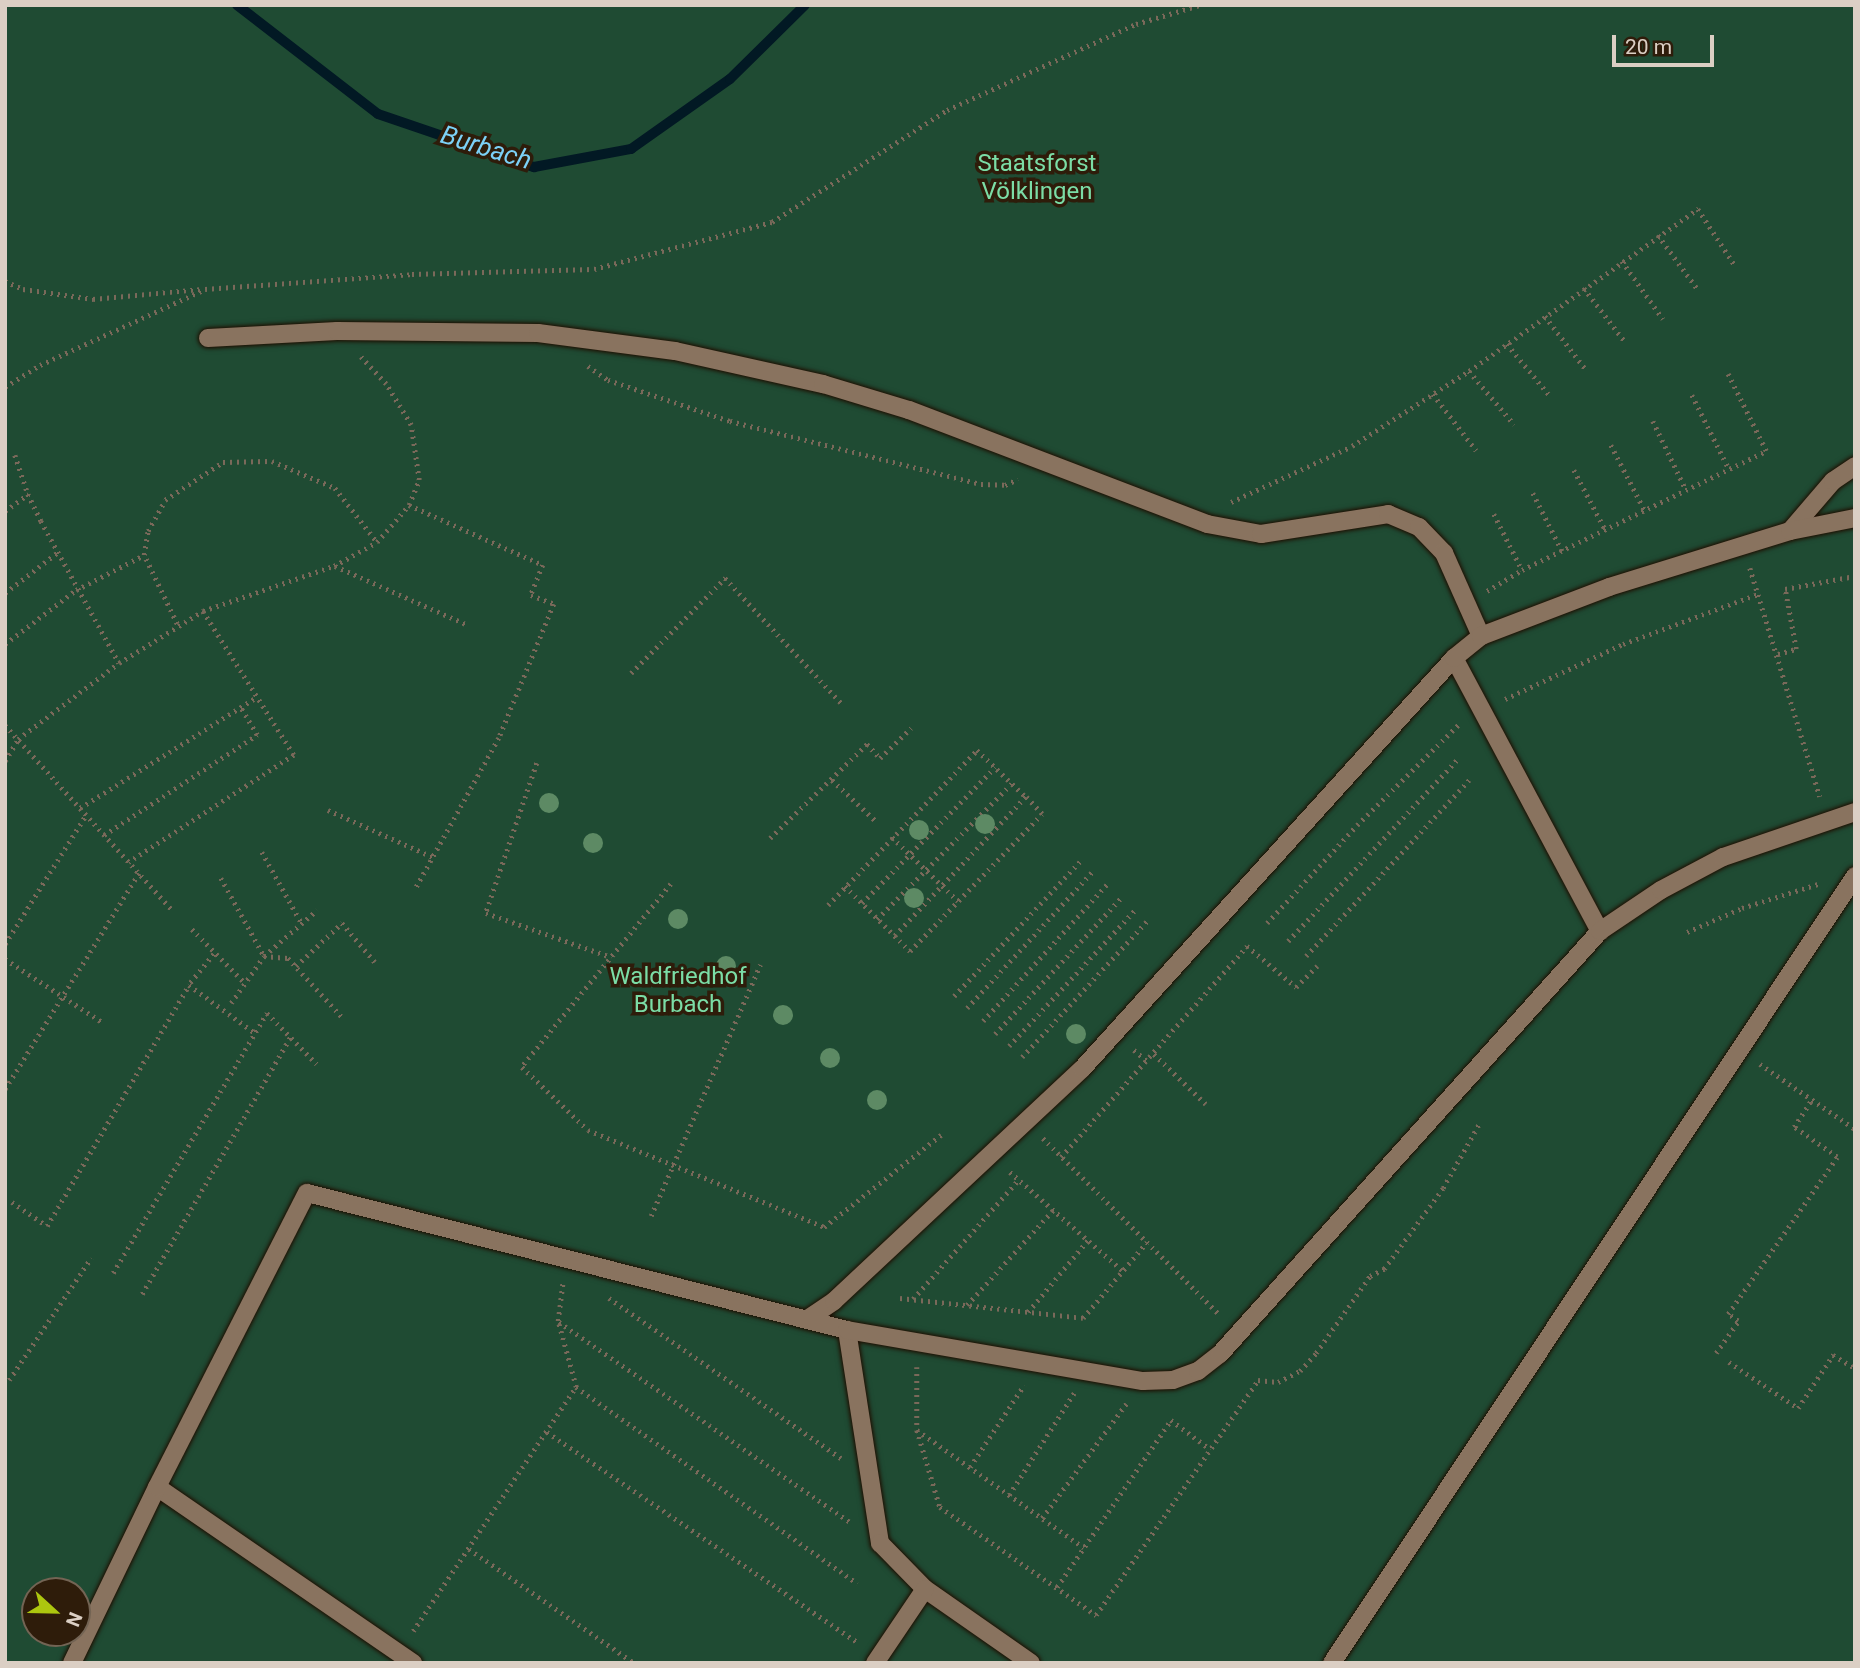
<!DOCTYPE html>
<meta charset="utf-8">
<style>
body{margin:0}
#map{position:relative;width:1860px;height:1668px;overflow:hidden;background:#382513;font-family:Roboto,sans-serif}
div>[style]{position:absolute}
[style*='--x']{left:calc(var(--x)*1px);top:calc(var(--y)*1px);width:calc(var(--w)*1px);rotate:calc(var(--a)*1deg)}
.green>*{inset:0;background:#1f4b33}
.stream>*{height:10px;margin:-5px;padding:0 5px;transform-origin:5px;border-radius:5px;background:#021924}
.path>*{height:4.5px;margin-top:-2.25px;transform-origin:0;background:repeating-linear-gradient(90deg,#7a695a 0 2px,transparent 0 7px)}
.roads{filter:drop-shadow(0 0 2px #1f0e00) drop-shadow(0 0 2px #1f0e00)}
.minor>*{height:18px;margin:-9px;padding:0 9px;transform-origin:9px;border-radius:9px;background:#89735f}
.trees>*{width:20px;height:20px;margin:-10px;border-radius:50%;background:#5d8a64}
span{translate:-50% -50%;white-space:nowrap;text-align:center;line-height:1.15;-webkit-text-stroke:7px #2e1c0a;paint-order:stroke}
.park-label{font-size:24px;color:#7bdda6}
.water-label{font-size:26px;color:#7cd1f7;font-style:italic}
.frame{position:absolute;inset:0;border:7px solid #dbcfc4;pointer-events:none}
.north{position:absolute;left:21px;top:1577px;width:70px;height:70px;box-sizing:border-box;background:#2e1c0a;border:2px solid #736454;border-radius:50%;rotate:112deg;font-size:19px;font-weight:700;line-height:28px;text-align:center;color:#dbcfc4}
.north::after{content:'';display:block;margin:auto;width:24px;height:32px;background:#adc60f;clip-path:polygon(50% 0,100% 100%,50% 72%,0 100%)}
.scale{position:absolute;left:1612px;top:35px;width:102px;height:32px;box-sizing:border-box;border:4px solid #dbcfc4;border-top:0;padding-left:9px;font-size:21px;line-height:24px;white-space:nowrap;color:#dbcfc4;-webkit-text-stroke:5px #2e1c0a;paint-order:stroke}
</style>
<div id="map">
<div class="green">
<i style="clip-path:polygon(evenodd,5px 5px,1855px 5px,1855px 1663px,5px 1663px,5px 5px,35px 1591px,77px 1591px,77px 1633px,35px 1633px,35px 1591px)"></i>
</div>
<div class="stream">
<i style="--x:237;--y:5;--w:178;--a:37.7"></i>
<i style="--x:378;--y:114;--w:165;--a:18.8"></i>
<i style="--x:534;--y:167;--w:99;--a:-10.5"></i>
<i style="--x:631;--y:149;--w:121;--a:-35.3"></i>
<i style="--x:730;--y:79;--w:105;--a:-44.6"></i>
</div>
<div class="path">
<i style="--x:1658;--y:235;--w:69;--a:53.8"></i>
<i style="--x:1622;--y:261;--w:71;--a:54.7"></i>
<i style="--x:5;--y:281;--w:20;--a:24"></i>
<i style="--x:23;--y:289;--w:71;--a:8.1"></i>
<i style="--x:93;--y:299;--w:107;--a:-5.3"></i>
<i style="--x:1584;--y:288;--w:69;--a:52.6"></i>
<i style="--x:1545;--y:316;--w:69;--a:52.6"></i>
<i style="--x:1507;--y:344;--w:69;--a:50.3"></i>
<i style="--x:588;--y:366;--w:24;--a:35"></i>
<i style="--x:608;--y:380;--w:129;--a:18.6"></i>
<i style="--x:730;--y:421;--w:259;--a:14.1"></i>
<i style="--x:981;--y:484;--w:24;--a:2"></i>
<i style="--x:1005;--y:485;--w:14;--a:-25"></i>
<i style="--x:1469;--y:371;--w:70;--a:49.7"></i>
<i style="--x:5;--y:387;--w:41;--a:-32.2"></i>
<i style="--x:40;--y:365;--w:182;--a:-24.7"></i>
<i style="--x:205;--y:289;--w:208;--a:-4.1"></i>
<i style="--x:412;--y:274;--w:182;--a:-1.6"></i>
<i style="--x:594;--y:269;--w:184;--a:-14.8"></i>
<i style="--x:772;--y:222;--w:208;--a:-32.6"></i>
<i style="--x:947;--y:110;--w:208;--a:-24.5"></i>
<i style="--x:1136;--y:24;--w:67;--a:-16.5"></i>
<i style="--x:1433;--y:394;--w:71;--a:52.5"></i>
<i style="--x:1692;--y:395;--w:83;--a:63.4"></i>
<i style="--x:1653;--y:421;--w:76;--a:64.4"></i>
<i style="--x:1611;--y:445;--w:74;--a:62.7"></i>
<i style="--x:15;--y:455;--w:41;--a:71.6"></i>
<i style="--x:28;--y:494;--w:30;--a:64"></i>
<i style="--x:41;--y:521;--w:162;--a:61.2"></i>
<i style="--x:1574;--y:470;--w:69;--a:62.3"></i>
<i style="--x:1533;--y:493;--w:65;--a:63.4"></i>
<i style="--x:1231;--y:502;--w:133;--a:-24.8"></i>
<i style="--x:1352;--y:446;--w:139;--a:-32.7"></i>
<i style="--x:1469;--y:371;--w:281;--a:-35.3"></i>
<i style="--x:1698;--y:209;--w:69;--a:56.8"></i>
<i style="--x:409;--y:505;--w:147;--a:24.1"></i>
<i style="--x:543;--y:565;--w:32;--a:112"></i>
<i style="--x:531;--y:595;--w:25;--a:21"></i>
<i style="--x:554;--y:604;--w:145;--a:112.3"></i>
<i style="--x:499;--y:738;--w:171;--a:119"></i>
<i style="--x:5;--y:511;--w:29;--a:-36"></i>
<i style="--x:1494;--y:514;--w:63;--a:63.4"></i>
<i style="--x:335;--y:566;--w:143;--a:23.9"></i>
<i style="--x:1750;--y:568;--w:239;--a:73"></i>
<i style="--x:1487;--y:591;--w:41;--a:-31"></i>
<i style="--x:1522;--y:570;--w:271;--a:-26"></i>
<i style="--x:1766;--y:451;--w:86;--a:-116.3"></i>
<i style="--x:5;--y:593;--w:67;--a:-37.7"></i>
<i style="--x:203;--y:611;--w:139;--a:-19"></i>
<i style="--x:334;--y:566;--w:49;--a:-29.2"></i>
<i style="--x:377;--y:542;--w:49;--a:-49.1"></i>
<i style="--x:409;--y:505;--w:27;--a:-68"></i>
<i style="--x:419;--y:480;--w:56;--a:-98.3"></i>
<i style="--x:411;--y:425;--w:48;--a:-121.4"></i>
<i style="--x:386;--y:384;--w:37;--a:-133"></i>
<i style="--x:177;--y:624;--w:76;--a:-115.6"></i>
<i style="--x:144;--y:555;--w:24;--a:-81"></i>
<i style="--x:148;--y:531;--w:35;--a:-61"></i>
<i style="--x:165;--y:500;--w:69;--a:-33.2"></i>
<i style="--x:223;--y:462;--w:49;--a:-1.2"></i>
<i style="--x:272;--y:461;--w:69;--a:23.2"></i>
<i style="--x:335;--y:488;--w:68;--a:52.1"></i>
<i style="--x:5;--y:644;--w:89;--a:-37.3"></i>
<i style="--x:76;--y:590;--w:76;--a:-27.2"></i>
<i style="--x:1778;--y:654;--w:19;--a:-16"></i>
<i style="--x:1796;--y:649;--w:61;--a:-100.4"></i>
<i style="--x:1785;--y:589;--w:71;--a:-10.5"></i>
<i style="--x:631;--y:673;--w:134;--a:-45.3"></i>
<i style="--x:725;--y:578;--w:172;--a:47.1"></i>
<i style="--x:1505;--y:699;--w:130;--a:-25"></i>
<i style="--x:1623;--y:644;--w:144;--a:-20.3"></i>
<i style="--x:5;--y:725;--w:248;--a:47.9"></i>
<i style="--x:5;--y:761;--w:26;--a:-59"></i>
<i style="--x:18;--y:739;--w:126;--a:-37"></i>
<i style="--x:119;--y:663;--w:99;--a:-31.8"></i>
<i style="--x:203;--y:611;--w:170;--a:57.7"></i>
<i style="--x:294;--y:755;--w:197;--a:147"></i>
<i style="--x:537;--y:763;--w:158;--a:108.8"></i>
<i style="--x:486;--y:913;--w:133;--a:19.4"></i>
<i style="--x:832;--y:780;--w:60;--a:43"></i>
<i style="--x:80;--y:808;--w:209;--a:-32.1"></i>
<i style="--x:328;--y:810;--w:115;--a:24.1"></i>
<i style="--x:104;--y:835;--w:183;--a:-33.2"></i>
<i style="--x:257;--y:735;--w:33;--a:-121"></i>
<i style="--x:892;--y:837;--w:92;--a:44.1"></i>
<i style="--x:770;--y:838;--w:135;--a:-44.1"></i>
<i style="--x:867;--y:744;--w:19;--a:47"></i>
<i style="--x:880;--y:758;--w:43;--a:-44.1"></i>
<i style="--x:262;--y:852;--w:80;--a:60.9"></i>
<i style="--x:221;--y:878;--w:89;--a:61.1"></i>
<i style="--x:264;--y:956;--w:24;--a:5"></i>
<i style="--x:288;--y:958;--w:81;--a:47.5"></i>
<i style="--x:671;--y:884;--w:236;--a:129.2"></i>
<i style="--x:522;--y:1067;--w:91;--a:43.7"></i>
<i style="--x:588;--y:1130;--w:255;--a:22.3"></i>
<i style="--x:824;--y:1227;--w:149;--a:-38.2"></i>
<i style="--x:845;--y:886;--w:92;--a:45"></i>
<i style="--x:910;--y:951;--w:190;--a:-46.1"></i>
<i style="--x:1042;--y:814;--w:23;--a:-133"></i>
<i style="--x:862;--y:903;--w:190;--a:-45.6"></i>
<i style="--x:828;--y:905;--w:215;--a:-46.1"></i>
<i style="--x:977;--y:750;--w:68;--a:43.8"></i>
<i style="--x:1026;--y:797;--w:191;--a:133.3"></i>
<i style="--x:877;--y:919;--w:192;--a:-45.2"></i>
<i style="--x:1267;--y:923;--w:133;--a:-47.4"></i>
<i style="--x:1357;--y:825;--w:146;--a:-44.7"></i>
<i style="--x:192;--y:929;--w:74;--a:45.5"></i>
<i style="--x:1687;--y:932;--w:60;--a:-23.6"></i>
<i style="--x:1742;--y:908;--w:80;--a:-17.5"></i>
<i style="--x:1288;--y:941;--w:249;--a:-47"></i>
<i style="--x:5;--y:944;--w:152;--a:-57.9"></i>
<i style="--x:214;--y:954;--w:40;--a:129"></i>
<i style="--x:189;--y:985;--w:82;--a:36"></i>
<i style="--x:1306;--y:956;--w:240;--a:-47.2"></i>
<i style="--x:5;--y:959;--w:116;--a:33"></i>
<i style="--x:296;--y:966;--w:63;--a:-43.1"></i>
<i style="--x:342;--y:923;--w:51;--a:49.8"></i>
<i style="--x:954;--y:996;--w:187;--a:-46.9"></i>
<i style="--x:231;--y:1003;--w:57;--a:-54.9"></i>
<i style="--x:264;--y:956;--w:70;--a:-41"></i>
<i style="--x:967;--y:1008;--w:188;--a:-47.4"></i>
<i style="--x:983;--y:1021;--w:186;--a:-47.8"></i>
<i style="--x:995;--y:1034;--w:188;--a:-47.2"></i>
<i style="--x:1009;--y:1046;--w:187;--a:-47.2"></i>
<i style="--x:1134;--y:1050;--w:17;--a:40"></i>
<i style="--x:1154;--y:1054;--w:72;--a:43.9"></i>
<i style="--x:1022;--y:1057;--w:186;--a:-47.4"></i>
<i style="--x:1760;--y:1064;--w:115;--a:34.4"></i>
<i style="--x:5;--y:1089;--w:254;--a:-58.2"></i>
<i style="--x:1043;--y:1138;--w:250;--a:45"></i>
<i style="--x:1061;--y:1157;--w:281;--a:-48.6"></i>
<i style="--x:1247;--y:946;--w:64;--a:39.9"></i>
<i style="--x:1296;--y:987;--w:30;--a:-45"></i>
<i style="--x:1010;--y:1172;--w:149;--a:41.2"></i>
<i style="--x:12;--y:1202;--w:42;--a:34.4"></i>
<i style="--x:47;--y:1226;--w:280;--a:-59.5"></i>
<i style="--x:651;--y:1216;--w:274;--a:-66.5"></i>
<i style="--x:113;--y:1273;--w:302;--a:-59.4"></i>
<i style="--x:267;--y:1013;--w:71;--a:45.6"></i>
<i style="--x:142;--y:1294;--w:298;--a:-60"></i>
<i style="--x:609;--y:1298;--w:282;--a:34.6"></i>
<i style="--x:900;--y:1298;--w:184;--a:6.2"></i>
<i style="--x:1083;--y:1318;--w:99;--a:-49.9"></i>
<i style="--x:913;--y:1299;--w:160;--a:-48.5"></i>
<i style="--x:967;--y:1305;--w:128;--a:-47.8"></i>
<i style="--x:1028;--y:1312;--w:94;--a:-50.2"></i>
<i style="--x:559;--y:1322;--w:355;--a:34.5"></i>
<i style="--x:1716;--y:1353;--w:39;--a:-55"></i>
<i style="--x:1738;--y:1321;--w:12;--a:-145"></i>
<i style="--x:1728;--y:1314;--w:191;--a:-55.2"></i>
<i style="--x:1837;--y:1157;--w:52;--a:-145.1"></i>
<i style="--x:1794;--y:1127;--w:33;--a:-57"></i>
<i style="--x:1729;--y:1362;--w:83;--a:33.7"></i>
<i style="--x:1798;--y:1408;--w:64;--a:-56.6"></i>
<i style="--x:1833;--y:1355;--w:26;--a:31"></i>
<i style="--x:917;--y:1367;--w:63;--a:90"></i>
<i style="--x:917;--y:1430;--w:80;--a:73.4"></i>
<i style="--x:940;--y:1507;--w:190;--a:34.7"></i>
<i style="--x:1096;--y:1615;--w:285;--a:-55.4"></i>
<i style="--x:1258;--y:1380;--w:20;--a:6"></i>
<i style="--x:1278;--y:1382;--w:25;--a:-27"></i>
<i style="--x:1300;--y:1371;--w:24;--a:-48"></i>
<i style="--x:1316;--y:1353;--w:94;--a:-55"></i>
<i style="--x:1370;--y:1276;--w:16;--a:-27"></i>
<i style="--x:1384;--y:1269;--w:100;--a:-53.9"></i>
<i style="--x:1443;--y:1188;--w:73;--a:-60.6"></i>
<i style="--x:9;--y:1380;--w:147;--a:-56.1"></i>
<i style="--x:576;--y:1387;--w:343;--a:34.9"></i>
<i style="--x:917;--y:1430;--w:204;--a:35.2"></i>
<i style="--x:547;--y:1432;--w:377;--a:34.1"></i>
<i style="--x:970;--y:1467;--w:98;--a:-56.6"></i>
<i style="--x:1009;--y:1495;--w:121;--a:-57.5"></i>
<i style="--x:1042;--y:1518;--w:142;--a:-53.6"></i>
<i style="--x:469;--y:1549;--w:201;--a:34.6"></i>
<i style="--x:1057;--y:1587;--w:202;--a:-55.7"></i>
<i style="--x:1171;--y:1420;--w:49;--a:36.6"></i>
<i style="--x:413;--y:1631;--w:293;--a:-56.3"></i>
<i style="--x:576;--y:1387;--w:68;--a:-105.3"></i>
<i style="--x:558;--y:1321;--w:39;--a:-83"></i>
</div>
<div class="roads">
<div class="minor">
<i style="--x:208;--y:338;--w:129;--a:-3.1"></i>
<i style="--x:337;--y:331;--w:201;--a:0.6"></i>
<i style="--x:538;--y:333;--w:138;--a:7.5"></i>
<i style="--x:675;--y:351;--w:152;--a:12.6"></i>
<i style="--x:823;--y:384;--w:90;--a:16.8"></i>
<i style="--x:909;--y:410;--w:319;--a:20.9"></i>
<i style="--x:1207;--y:524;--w:55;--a:10.5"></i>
<i style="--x:1261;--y:534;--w:129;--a:-8.9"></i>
<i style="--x:1388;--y:514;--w:34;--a:23"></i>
<i style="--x:1419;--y:527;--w:36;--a:46"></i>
<i style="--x:1444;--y:553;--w:91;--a:66"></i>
<i style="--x:1790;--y:531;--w:66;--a:-49.3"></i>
<i style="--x:1833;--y:481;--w:27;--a:-34"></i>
<i style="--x:1454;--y:658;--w:310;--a:61.9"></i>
<i style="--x:809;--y:1318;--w:30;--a:-34"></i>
<i style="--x:834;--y:1301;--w:340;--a:-43.1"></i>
<i style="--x:1082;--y:1069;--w:554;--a:-47.85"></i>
<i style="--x:1454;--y:658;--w:35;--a:-39"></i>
<i style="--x:1481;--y:636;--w:137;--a:-20.9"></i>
<i style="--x:1609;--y:587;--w:189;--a:-17.2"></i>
<i style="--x:1790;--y:531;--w:66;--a:-11.3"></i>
<i style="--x:847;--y:1330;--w:216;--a:81.2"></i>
<i style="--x:880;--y:1543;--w:64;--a:45.6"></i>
<i style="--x:925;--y:1589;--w:129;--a:34.9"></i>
<i style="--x:157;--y:1487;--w:311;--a:34.5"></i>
<i style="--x:72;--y:1663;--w:195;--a:-64.2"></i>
<i style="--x:157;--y:1487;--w:330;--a:-63"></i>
<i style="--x:307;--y:1193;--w:557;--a:14.24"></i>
<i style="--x:847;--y:1330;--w:300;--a:9.8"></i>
<i style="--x:1143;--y:1381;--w:30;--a:-2"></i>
<i style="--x:1173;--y:1380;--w:27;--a:-20"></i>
<i style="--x:1198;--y:1371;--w:28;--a:-38"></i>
<i style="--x:1220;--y:1354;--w:569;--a:-48.07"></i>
<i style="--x:1600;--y:931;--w:73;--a:-33.9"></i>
<i style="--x:1661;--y:890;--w:70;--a:-28"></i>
<i style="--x:1723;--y:857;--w:139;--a:-18.8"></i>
<i style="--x:875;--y:1663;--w:89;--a:-56"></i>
<i style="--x:1332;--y:1663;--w:945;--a:-56.39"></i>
</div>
</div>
<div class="trees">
<i style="left:549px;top:803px"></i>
<i style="left:985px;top:824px"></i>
<i style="left:919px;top:830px"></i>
<i style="left:593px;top:843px"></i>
<i style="left:914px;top:898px"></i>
<i style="left:678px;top:919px"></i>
<i style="left:726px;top:966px"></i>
<i style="left:626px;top:976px"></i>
<i style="left:783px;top:1015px"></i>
<i style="left:1076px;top:1034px"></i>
<i style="left:830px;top:1058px"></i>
<i style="left:877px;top:1100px"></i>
</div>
<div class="park-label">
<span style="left:1037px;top:178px">Staatsforst<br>Völklingen</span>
<span style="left:678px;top:991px">Waldfriedhof<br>Burbach</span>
</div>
<div class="water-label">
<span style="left:486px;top:148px;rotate:17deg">Burbach</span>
</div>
<div class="frame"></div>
<div class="north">N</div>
<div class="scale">20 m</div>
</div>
